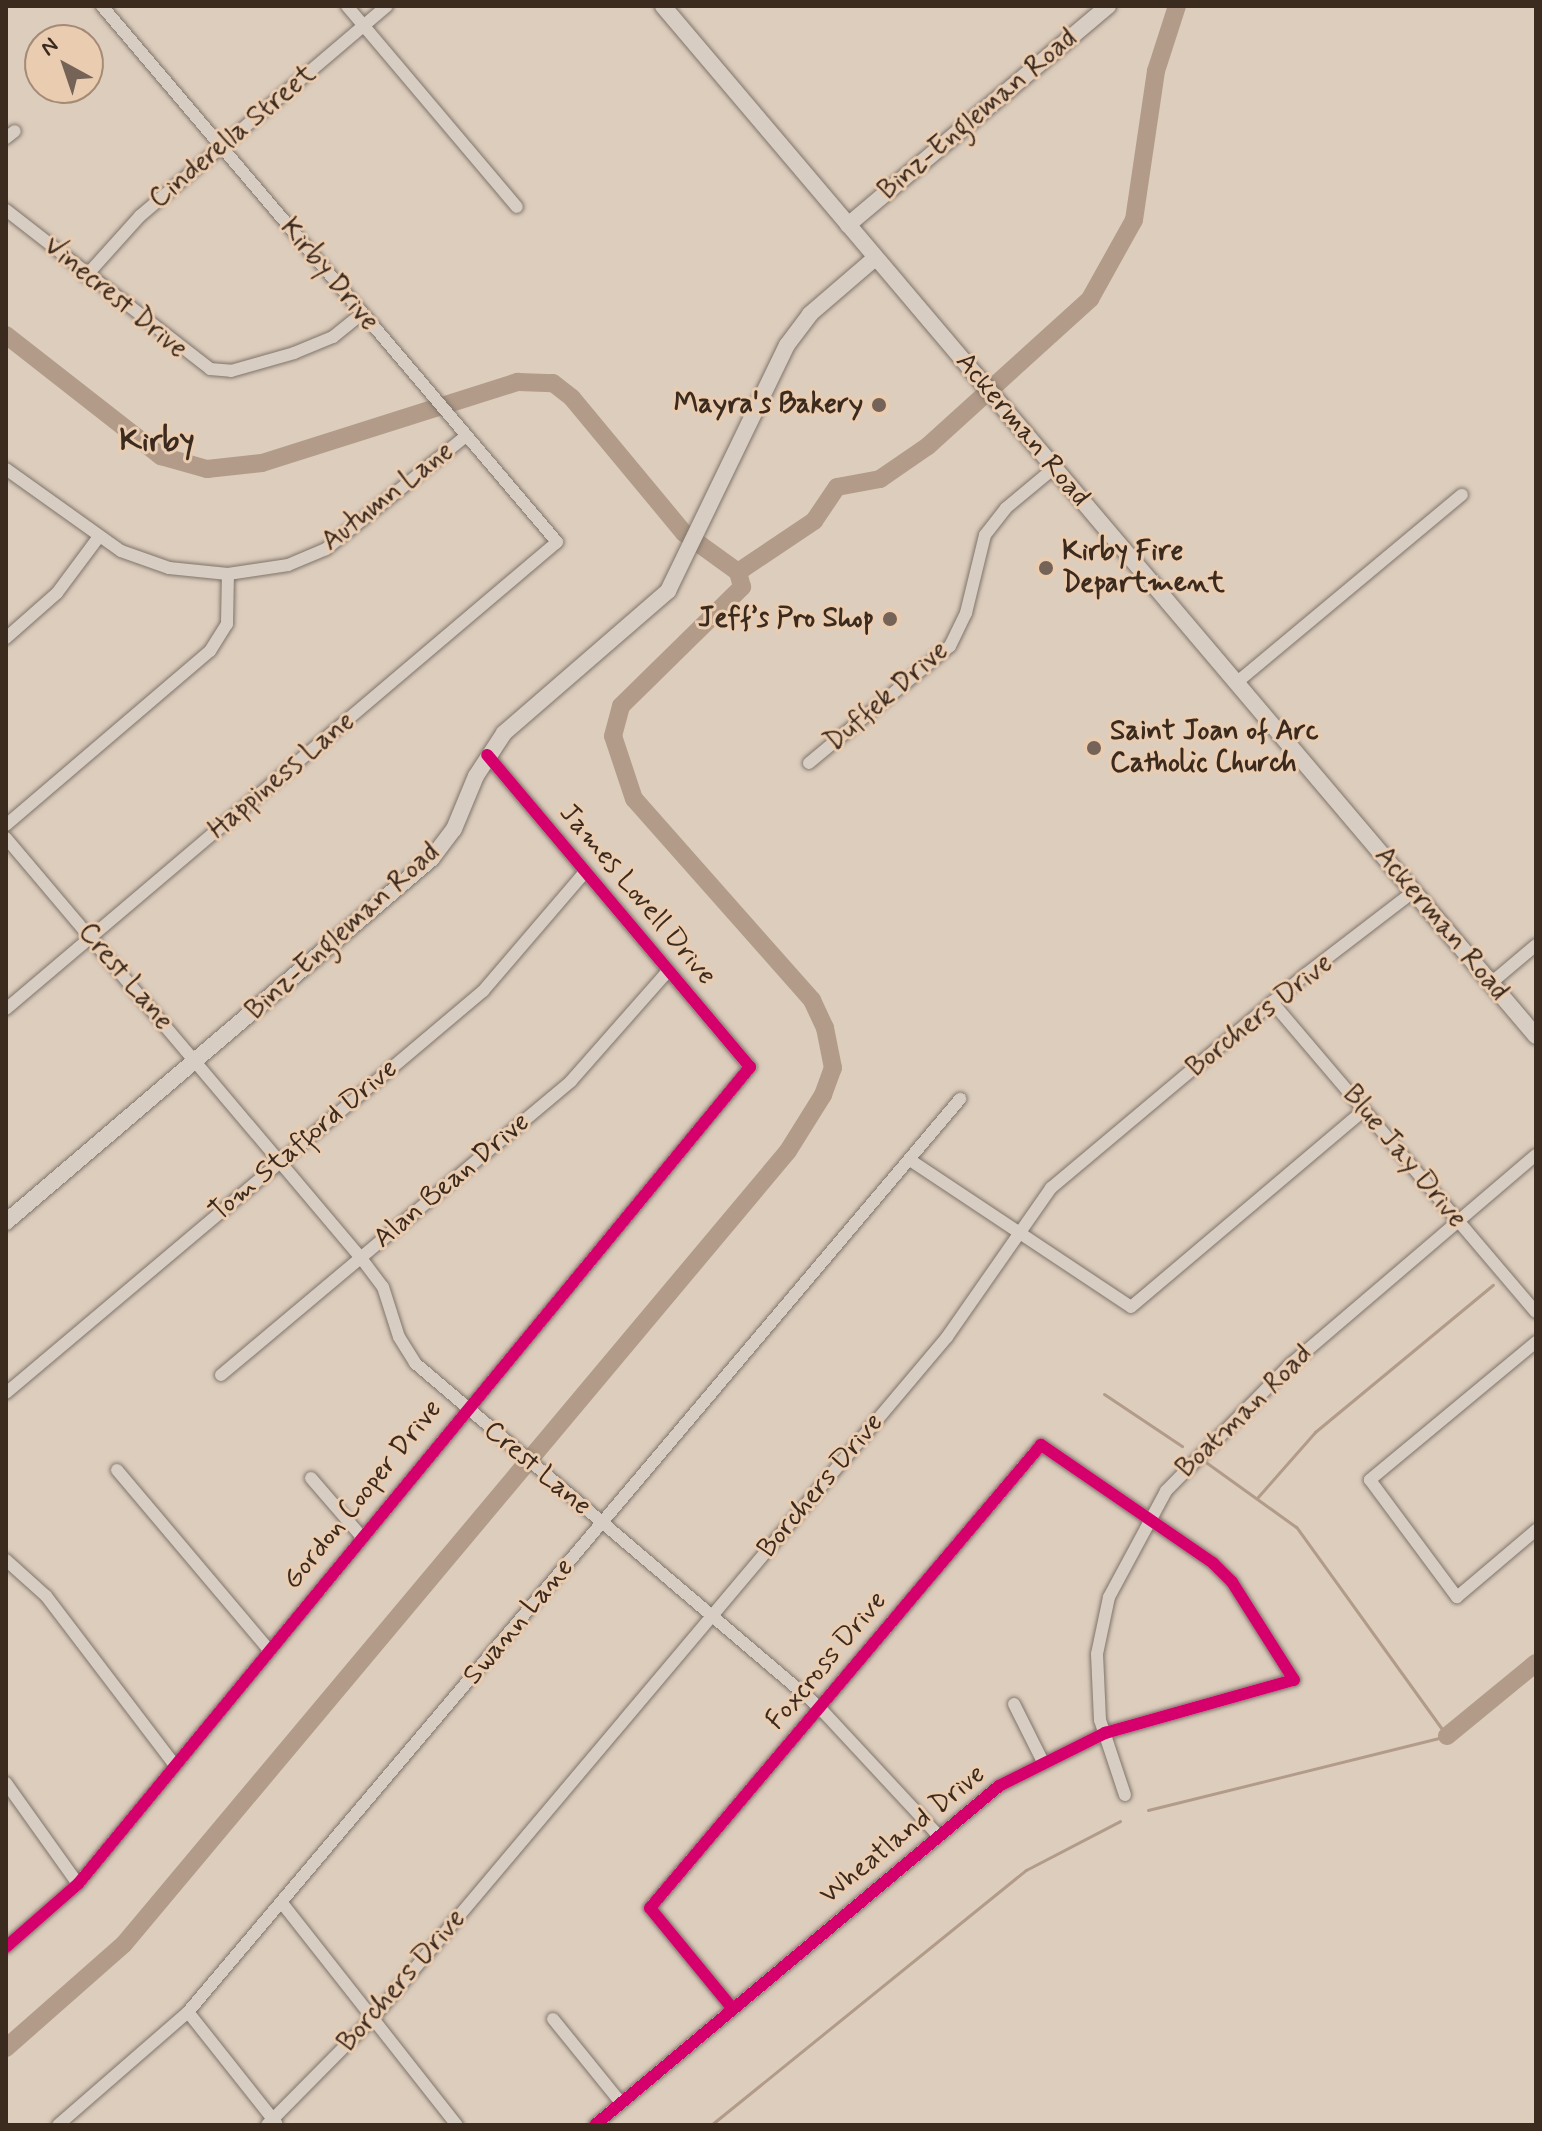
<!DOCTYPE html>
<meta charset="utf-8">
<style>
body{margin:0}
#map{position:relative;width:1542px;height:2131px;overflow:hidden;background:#ddcdbd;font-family:Mynerve,sans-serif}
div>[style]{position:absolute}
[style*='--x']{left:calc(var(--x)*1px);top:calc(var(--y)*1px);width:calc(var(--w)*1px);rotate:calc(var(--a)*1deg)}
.stream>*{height:3px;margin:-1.5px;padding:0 1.5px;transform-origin:1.5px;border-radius:1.5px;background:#b29b88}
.river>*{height:18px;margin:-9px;padding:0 9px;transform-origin:9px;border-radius:9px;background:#b29b88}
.roads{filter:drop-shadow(0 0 2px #7f746a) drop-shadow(0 0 2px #7f746a)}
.minor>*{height:12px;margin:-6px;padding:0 6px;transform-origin:6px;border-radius:6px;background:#d8cdc2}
.tertiary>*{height:16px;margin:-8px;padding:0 8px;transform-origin:8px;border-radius:8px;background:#d8cdc2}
.cycleway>*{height:12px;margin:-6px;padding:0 6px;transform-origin:6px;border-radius:6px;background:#d6006c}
.dots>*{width:22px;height:22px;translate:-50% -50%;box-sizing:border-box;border:4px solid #eaccb0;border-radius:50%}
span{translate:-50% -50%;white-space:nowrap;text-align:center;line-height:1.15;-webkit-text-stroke:6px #eaccb0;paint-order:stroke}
.street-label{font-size:28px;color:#3b2a1e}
.poi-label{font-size:28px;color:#3b2a1e;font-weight:700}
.right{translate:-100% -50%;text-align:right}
.left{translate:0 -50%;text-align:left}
.quarter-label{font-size:32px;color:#3b2a1e;font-weight:700}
.frame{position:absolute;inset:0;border:8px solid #3b2a1e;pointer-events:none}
.north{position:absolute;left:24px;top:24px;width:80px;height:80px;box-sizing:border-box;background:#eaccb0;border:2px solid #a48b76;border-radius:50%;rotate:320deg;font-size:22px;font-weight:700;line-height:32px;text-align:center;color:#3b2a1e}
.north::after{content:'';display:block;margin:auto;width:28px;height:36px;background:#746356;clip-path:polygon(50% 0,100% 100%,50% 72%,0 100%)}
</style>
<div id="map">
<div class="stream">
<i style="--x:1104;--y:1394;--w:94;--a:33.7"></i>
<i style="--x:1257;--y:1498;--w:88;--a:-48.7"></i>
<i style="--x:1315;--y:1432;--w:231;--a:-39.6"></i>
<i style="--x:1148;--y:1810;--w:308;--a:-13.9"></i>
<i style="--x:1447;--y:1736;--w:258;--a:-125.8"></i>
<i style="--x:1296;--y:1527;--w:113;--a:-144.3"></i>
<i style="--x:711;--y:2125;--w:405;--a:-39"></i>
<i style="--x:1026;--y:1870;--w:106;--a:-27.5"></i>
</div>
<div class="river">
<i style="--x:6;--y:335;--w:197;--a:38"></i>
<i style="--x:161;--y:456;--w:48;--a:15.8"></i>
<i style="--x:207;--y:469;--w:55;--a:-6.2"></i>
<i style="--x:262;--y:463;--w:269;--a:-17.6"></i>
<i style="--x:518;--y:382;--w:35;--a:2"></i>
<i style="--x:553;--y:383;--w:24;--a:38"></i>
<i style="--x:572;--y:398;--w:175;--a:50.3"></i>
<i style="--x:684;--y:533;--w:67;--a:35.8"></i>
<i style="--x:738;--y:572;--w:92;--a:-33.9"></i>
<i style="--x:814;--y:521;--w:41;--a:-55.9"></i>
<i style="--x:837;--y:487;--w:44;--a:-10.5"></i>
<i style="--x:880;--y:479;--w:58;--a:-34.5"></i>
<i style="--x:928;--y:446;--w:219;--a:-42.2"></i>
<i style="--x:1090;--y:299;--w:90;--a:-60.9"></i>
<i style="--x:1134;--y:220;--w:151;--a:-81.6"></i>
<i style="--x:1156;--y:71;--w:68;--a:-72.1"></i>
<i style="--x:1447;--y:1736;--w:115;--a:-39.4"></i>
<i style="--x:6;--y:2048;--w:157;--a:-41.4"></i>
<i style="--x:124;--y:1944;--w:1034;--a:-50.06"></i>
<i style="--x:788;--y:1151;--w:66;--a:-58"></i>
<i style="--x:823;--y:1095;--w:29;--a:-70"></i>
<i style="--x:833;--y:1068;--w:41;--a:-101.3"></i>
<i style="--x:825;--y:1028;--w:31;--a:-115"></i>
<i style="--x:812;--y:1000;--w:268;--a:-131.5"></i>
<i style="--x:634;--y:799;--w:66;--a:-108.4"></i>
<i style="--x:613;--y:736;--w:31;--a:-75"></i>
<i style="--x:621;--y:706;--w:170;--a:-44.5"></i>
<i style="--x:742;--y:587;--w:16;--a:-105"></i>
</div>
<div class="roads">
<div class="minor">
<i style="--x:347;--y:6;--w:263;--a:49.8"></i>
<i style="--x:6;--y:138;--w:11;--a:-38"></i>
<i style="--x:6;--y:210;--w:259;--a:37.9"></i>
<i style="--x:210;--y:369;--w:21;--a:5"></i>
<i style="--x:231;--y:371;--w:66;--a:-15.9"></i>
<i style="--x:294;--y:353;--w:42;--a:-22.3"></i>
<i style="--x:333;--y:337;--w:36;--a:-39"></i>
<i style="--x:86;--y:276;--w:81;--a:-48"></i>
<i style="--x:140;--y:216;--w:324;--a:-40.4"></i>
<i style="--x:6;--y:469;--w:141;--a:35.5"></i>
<i style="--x:121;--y:551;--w:51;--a:19.5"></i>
<i style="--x:169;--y:568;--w:59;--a:5.8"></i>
<i style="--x:228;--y:574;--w:61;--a:-8.5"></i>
<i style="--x:288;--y:565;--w:41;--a:-22.8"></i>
<i style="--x:326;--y:549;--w:180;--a:-38.9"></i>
<i style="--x:6;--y:638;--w:68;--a:-41.4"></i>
<i style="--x:57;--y:593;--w:69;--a:-53.3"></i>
<i style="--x:1236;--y:683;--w:294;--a:-39.8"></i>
<i style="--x:809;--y:763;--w:183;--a:-39.7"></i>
<i style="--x:950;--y:646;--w:37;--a:-64"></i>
<i style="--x:966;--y:613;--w:80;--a:-76.3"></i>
<i style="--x:985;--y:535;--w:34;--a:-52"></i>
<i style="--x:1006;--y:508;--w:62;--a:-39.8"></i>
<i style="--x:6;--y:825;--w:268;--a:-40.5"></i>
<i style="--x:210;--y:651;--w:32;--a:-58"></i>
<i style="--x:227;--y:624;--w:50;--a:-88.9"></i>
<i style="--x:6;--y:838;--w:550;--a:49.79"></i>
<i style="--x:361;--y:1258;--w:36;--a:53"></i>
<i style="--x:383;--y:1287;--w:52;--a:72.3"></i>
<i style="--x:399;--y:1337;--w:31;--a:58"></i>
<i style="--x:415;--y:1363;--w:531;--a:40.41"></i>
<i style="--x:819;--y:1707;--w:173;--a:47.1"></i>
<i style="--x:1491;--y:983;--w:59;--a:-40.2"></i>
<i style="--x:1272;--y:1002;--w:407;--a:49.6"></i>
<i style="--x:6;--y:1009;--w:722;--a:-40.28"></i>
<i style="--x:557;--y:542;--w:703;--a:-130.33"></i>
<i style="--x:910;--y:1160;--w:265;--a:33.6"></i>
<i style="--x:1131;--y:1307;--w:305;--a:-40.2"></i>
<i style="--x:1536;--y:1342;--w:216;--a:140.3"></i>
<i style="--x:1370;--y:1480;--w:146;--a:53.4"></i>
<i style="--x:1457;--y:1597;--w:104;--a:-40.3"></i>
<i style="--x:221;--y:1375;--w:457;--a:-40"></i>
<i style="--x:571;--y:1081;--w:147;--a:-48.6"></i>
<i style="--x:6;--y:1393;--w:624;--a:-40.12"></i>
<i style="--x:483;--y:991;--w:157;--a:-49.4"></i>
<i style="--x:117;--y:1470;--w:234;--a:49.8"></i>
<i style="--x:311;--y:1478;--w:77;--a:49.2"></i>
<i style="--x:6;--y:1560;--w:54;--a:42"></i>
<i style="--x:46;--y:1596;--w:210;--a:52.7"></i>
<i style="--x:1014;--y:1704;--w:65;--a:63.4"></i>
<i style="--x:6;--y:1783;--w:124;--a:54.5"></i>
<i style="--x:1125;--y:1795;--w:79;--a:-108.4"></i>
<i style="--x:1100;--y:1720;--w:66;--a:-92.6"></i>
<i style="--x:1097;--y:1654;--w:58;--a:-78.1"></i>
<i style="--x:1109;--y:1597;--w:120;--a:-61.7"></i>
<i style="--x:1166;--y:1491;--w:178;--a:-45.5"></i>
<i style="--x:1291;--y:1364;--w:322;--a:-40.5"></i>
<i style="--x:282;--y:1903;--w:283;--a:51.8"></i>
<i style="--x:6;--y:1947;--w:96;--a:-41.2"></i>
<i style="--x:78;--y:1884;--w:1058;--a:-50.56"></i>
<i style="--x:750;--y:1067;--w:408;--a:-130.1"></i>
<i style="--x:188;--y:2012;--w:142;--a:51.6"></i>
<i style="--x:553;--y:2019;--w:108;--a:51"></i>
<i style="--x:58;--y:2125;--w:172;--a:-41"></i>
<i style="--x:188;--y:2012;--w:1196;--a:-49.78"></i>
<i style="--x:267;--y:2125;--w:151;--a:-45.3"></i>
<i style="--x:373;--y:2018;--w:891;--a:-49.87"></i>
<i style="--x:947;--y:1337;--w:182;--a:-55.1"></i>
<i style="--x:1051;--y:1188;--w:333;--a:-40"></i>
<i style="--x:1306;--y:974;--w:136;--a:-37.5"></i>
<i style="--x:595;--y:2125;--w:527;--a:-40"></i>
<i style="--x:999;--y:1786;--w:119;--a:-26.6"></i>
<i style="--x:1105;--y:1733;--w:196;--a:-15.7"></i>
<i style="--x:1294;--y:1680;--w:116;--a:-122.3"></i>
<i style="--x:1232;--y:1582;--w:27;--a:-135"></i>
<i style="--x:1213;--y:1563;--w:209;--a:-145.5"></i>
<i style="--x:1041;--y:1445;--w:606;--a:130.18"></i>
<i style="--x:650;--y:1908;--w:129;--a:50.6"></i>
</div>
<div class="tertiary">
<i style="--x:663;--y:6;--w:1350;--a:49.72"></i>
<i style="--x:848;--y:225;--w:340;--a:-40.1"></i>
<i style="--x:6;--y:1222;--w:560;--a:-40.51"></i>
<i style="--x:432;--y:858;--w:36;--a:-53"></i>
<i style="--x:454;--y:829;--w:57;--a:-67.5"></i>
<i style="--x:476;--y:776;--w:51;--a:-56.9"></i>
<i style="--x:504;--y:733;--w:217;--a:-40.9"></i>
<i style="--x:668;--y:591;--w:273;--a:-64.2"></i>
<i style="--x:787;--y:345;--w:39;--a:-53"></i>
<i style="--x:810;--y:314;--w:86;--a:-40.7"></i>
</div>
</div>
<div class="cycleway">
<i style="--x:6;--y:1947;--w:96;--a:-41.2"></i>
<i style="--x:78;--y:1884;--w:1058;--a:-50.56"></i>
<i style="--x:750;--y:1067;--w:408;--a:-130.1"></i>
<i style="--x:595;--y:2125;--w:527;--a:-40"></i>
<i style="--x:999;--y:1786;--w:119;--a:-26.6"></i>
<i style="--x:1105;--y:1733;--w:196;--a:-15.7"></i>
<i style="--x:1294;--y:1680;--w:116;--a:-122.3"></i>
<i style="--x:1232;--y:1582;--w:27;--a:-135"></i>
<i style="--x:1213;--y:1563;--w:209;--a:-145.5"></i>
<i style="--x:1041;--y:1445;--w:606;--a:130.18"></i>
<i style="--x:650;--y:1908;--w:129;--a:50.6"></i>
</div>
<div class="dots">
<i style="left:879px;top:405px;background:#746356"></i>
<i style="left:1046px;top:568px;background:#746356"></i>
<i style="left:890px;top:619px;background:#746356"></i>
<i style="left:1094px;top:748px;background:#746356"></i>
</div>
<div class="street-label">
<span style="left:978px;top:115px;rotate:-40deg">Binz-Engleman Road</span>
<span style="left:233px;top:137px;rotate:-40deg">Cinderella Street</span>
<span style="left:329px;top:275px;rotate:50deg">Kirby Drive</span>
<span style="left:115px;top:298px;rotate:39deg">Vinecrest Drive</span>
<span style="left:1022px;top:430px;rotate:50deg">Ackerman Road</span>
<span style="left:388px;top:497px;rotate:-38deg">Autumn Lane</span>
<span style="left:887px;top:697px;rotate:-41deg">Duffek Drive</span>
<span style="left:282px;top:776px;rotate:-40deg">Happiness Lane</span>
<span style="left:637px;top:895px;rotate:50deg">James Lovell Drive</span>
<span style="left:1441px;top:924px;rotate:50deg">Ackerman Road</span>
<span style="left:343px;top:932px;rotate:-42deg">Binz-Engleman Road</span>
<span style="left:125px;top:977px;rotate:50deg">Crest Lane</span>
<span style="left:1260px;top:1016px;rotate:-39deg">Borchers Drive</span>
<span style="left:304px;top:1141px;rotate:-40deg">Tom Stafford Drive</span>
<span style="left:1404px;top:1157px;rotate:50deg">Blue Jay Drive</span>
<span style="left:452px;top:1181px;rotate:-40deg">Alan Bean Drive</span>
<span style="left:1245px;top:1412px;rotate:-44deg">Boatman Road</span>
<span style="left:537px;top:1469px;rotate:40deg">Crest Lane</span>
<span style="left:821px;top:1486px;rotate:-50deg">Borchers Drive</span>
<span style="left:363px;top:1495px;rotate:-51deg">Gordon Cooper Drive</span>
<span style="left:519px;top:1622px;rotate:-50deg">Swann Lane</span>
<span style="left:827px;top:1661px;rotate:-50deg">Foxcross Drive</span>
<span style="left:903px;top:1835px;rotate:-39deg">Wheatland Drive</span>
<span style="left:402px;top:1981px;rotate:-49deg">Borchers Drive</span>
</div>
<div class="poi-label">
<span class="right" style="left:863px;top:405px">Mayra's Bakery</span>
<span class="left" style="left:1062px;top:568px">Kirby Fire<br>Department</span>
<span class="right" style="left:874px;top:619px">Jeff’s Pro Shop</span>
<span class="left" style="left:1110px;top:748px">Saint Joan of Arc<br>Catholic Church</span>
</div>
<div class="quarter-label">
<span style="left:157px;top:441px">Kirby</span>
</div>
<div class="frame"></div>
<div class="north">N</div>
</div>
